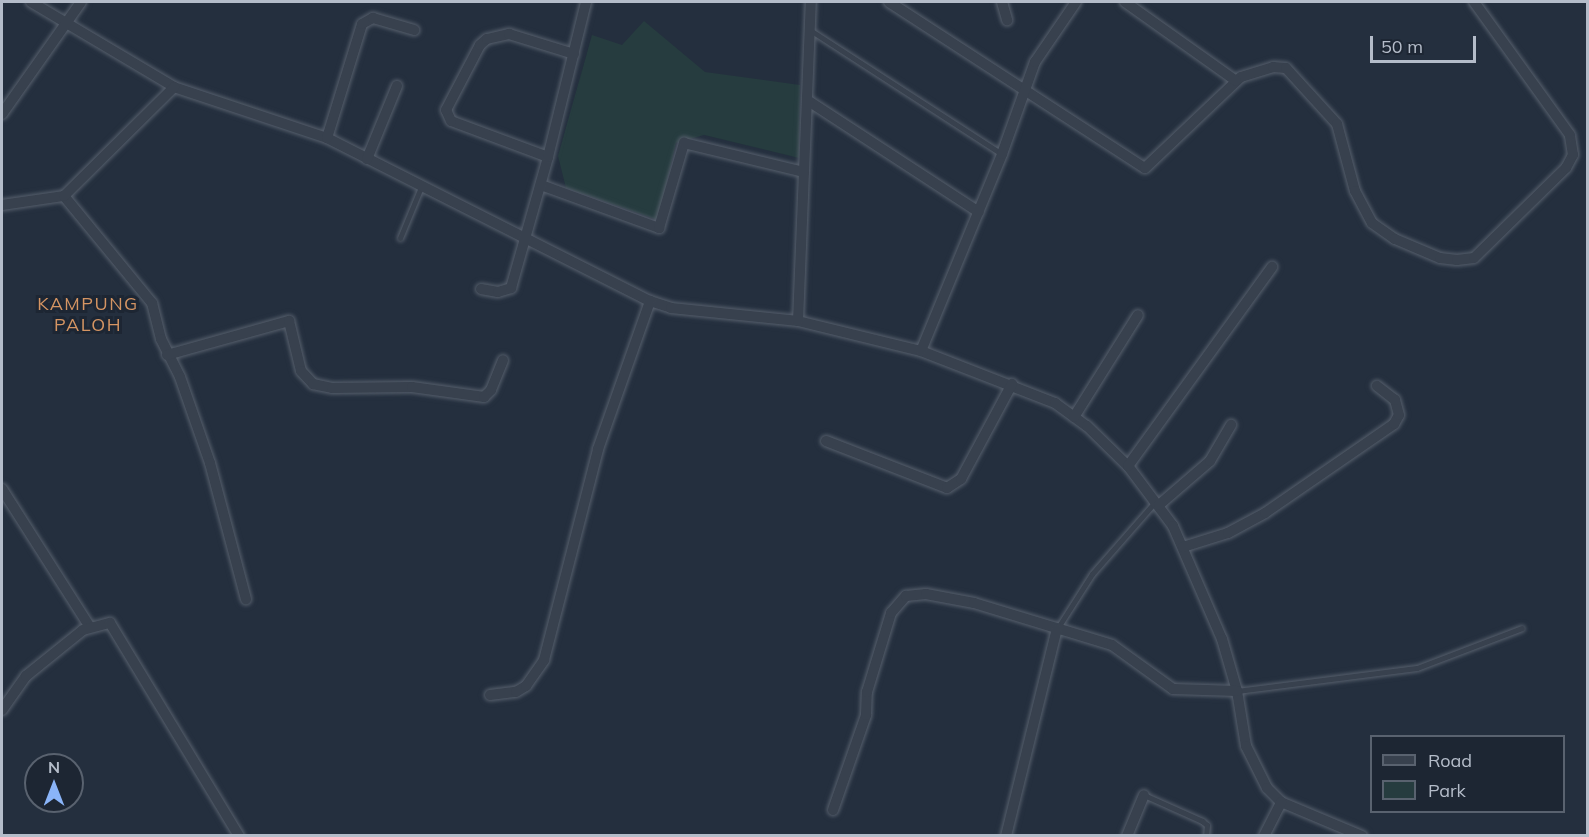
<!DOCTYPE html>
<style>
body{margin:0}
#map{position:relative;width:1589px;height:837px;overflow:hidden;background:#242f3e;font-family:Mulish,sans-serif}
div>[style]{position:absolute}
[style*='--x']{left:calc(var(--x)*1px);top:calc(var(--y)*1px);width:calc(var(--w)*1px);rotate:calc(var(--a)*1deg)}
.green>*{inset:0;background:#263c3f}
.roads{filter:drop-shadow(0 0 2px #565f6c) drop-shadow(0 0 2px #565f6c)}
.service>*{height:5px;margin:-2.5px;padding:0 2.5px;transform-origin:2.5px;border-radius:2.5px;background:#38414e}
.minor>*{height:10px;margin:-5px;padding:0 5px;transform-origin:5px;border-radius:5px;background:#38414e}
span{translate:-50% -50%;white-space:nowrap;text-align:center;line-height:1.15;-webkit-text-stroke:6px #1d2633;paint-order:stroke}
.quarter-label{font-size:18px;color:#d59563;letter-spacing:1.5px}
.frame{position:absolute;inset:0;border:3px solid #b4bcc9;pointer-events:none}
.legend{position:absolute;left:1370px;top:735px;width:195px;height:78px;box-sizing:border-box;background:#1d2633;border:2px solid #59626f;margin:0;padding:8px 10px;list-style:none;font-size:18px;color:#b4bcc9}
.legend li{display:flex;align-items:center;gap:12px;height:30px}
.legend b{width:30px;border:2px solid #59626f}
.north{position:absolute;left:24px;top:753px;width:60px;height:60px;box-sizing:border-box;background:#1d2633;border:2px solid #59626f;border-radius:50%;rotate:0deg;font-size:16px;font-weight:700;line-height:24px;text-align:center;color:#b4bcc9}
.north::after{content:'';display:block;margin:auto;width:21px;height:27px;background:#8ab4f8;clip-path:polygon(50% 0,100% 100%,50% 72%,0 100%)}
.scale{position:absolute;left:1370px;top:36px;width:106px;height:27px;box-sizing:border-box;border:3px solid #b4bcc9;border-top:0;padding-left:8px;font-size:18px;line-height:21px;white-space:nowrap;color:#b4bcc9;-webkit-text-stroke:4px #1d2633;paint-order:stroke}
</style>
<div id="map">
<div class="green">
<i style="clip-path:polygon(644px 21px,705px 72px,800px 85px,799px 158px,704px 135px,676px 143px,658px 220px,566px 188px,558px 156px,592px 35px,622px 45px)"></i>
</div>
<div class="roads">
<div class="service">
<i style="--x:810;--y:30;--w:229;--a:32.9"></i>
<i style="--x:400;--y:238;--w:55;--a:-67.6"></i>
<i style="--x:1057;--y:629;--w:65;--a:-57.5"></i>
<i style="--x:1092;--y:574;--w:96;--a:-48.8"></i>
<i style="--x:1237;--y:691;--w:181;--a:-7.3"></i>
<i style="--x:1417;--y:668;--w:112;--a:-20.9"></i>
<i style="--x:1144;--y:795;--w:64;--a:24.1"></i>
<i style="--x:1202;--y:821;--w:6;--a:39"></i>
<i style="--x:1207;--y:825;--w:11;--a:95"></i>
</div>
<div class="minor">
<i style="--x:31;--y:2;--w:166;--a:30.7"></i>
<i style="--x:174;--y:87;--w:161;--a:18.4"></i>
<i style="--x:327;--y:138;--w:362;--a:26.8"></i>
<i style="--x:650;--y:301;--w:22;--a:18"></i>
<i style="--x:671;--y:308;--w:128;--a:5.8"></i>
<i style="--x:798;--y:321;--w:127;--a:13.7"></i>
<i style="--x:921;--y:351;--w:144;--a:21.2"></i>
<i style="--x:1055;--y:403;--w:39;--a:36"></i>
<i style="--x:1087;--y:426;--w:57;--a:44.3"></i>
<i style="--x:1128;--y:466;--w:75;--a:53.1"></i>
<i style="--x:1173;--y:526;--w:123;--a:66.6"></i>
<i style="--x:1222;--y:639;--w:54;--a:73.9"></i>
<i style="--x:1237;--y:691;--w:56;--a:80.7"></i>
<i style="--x:1246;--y:746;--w:47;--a:63.4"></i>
<i style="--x:1267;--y:788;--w:20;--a:45"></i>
<i style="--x:1281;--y:802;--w:88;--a:22.8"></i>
<i style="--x:889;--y:2;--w:305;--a:33"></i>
<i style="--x:1145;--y:168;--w:132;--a:-43.5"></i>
<i style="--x:1241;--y:77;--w:34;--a:-17"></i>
<i style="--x:1273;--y:67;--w:13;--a:4"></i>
<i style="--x:1286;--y:68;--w:76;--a:47.7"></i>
<i style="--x:1337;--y:124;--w:69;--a:75"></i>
<i style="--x:1355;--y:191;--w:36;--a:62"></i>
<i style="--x:1372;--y:223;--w:28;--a:35"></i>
<i style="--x:1395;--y:239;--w:49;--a:22.9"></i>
<i style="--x:1440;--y:258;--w:17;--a:7"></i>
<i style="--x:1457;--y:260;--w:17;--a:-7"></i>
<i style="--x:1474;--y:258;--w:129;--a:-44.4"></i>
<i style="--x:1566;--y:168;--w:15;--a:-62"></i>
<i style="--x:1573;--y:155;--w:20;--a:-99"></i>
<i style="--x:1570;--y:135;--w:164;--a:-125.8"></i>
<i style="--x:1002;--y:2;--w:19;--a:74"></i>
<i style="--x:1125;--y:2;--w:136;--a:35.4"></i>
<i style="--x:807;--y:100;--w:205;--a:33.1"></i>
<i style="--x:2;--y:114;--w:137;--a:-54.8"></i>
<i style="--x:327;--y:138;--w:119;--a:-72.9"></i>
<i style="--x:362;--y:24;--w:13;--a:-29"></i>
<i style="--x:373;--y:18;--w:43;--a:16.3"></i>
<i style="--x:548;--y:157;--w:103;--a:-159.6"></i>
<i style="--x:451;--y:121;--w:12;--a:-114"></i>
<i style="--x:446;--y:110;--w:73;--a:-62.4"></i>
<i style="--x:480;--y:45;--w:9;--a:-41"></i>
<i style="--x:487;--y:39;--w:23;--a:-13"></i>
<i style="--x:509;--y:34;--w:68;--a:17.1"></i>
<i style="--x:367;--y:159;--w:79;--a:-67.7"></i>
<i style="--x:541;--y:185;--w:126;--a:20"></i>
<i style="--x:659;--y:228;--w:89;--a:-73.6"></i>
<i style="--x:684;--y:143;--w:123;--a:13.6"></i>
<i style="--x:64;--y:196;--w:139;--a:50.6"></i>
<i style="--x:152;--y:303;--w:37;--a:76"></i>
<i style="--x:161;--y:339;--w:42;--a:63.4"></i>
<i style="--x:180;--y:377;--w:91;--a:70.8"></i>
<i style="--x:210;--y:463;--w:141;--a:75.2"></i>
<i style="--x:2;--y:205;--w:63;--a:-8.3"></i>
<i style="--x:64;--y:196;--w:155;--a:-44.7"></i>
<i style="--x:481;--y:289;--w:17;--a:10"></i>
<i style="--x:498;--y:292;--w:14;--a:-17"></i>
<i style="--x:511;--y:288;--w:136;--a:-74.2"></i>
<i style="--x:548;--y:157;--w:160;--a:-76.2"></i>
<i style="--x:798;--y:321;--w:319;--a:-87.7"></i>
<i style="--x:921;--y:351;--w:213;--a:-67.6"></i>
<i style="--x:1002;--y:154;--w:98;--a:-70.3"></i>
<i style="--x:1035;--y:62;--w:73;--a:-55.7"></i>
<i style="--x:167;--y:355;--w:127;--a:-15.6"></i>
<i style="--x:289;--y:321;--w:51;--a:76.5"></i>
<i style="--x:301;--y:371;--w:18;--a:47"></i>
<i style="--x:313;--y:384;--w:19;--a:12"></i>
<i style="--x:332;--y:388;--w:80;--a:-0.7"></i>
<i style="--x:412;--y:387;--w:73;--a:7.9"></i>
<i style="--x:484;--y:397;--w:10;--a:-45"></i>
<i style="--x:491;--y:390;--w:32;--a:-68"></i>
<i style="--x:1074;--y:417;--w:120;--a:-57.9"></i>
<i style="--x:826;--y:441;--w:130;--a:21.2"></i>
<i style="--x:947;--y:488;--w:17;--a:-33"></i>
<i style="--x:961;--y:479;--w:108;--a:-61.8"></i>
<i style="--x:1128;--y:466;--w:246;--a:-54.1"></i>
<i style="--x:2;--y:489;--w:164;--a:57.5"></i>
<i style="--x:1159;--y:505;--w:67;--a:-40.8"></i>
<i style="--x:1210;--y:461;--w:42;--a:-59.7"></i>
<i style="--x:1183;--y:547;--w:47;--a:-17.3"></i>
<i style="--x:1228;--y:533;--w:42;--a:-28.4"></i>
<i style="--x:1265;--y:513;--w:157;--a:-34.6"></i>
<i style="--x:1394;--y:424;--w:10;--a:-61"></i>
<i style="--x:1399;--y:415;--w:16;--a:-105"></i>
<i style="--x:1395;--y:400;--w:23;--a:-142"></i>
<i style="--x:490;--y:695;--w:26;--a:-7"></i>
<i style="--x:516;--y:692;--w:12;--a:-31"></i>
<i style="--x:526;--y:686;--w:32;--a:-55"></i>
<i style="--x:544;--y:660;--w:218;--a:-75.6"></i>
<i style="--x:598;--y:449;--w:157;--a:-70.6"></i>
<i style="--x:2;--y:710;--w:42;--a:-54.8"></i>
<i style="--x:26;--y:676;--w:73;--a:-38.9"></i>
<i style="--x:83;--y:630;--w:28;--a:-15"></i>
<i style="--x:110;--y:623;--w:249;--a:58.8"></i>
<i style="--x:833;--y:810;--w:101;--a:-70.8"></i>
<i style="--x:866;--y:715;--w:23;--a:-88"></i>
<i style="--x:867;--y:692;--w:83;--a:-73.1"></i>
<i style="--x:891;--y:613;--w:23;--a:-49"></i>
<i style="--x:906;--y:596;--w:20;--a:-6"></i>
<i style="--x:926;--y:594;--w:49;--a:10.6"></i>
<i style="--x:974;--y:603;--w:144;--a:16.9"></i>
<i style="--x:1112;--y:645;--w:75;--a:35.8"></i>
<i style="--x:1173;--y:689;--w:64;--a:1.8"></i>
<i style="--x:1006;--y:836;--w:213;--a:-76.2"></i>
<i style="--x:1127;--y:836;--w:44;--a:-67.5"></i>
<i style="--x:1264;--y:836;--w:38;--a:-63"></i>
</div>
</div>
<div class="quarter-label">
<span style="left:88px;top:315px">KAMPUNG<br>PALOH</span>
</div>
<div class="frame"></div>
<ul class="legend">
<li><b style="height:8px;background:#38414e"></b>Road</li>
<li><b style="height:16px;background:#263c3f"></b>Park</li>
</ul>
<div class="north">N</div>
<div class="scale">50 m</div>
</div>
